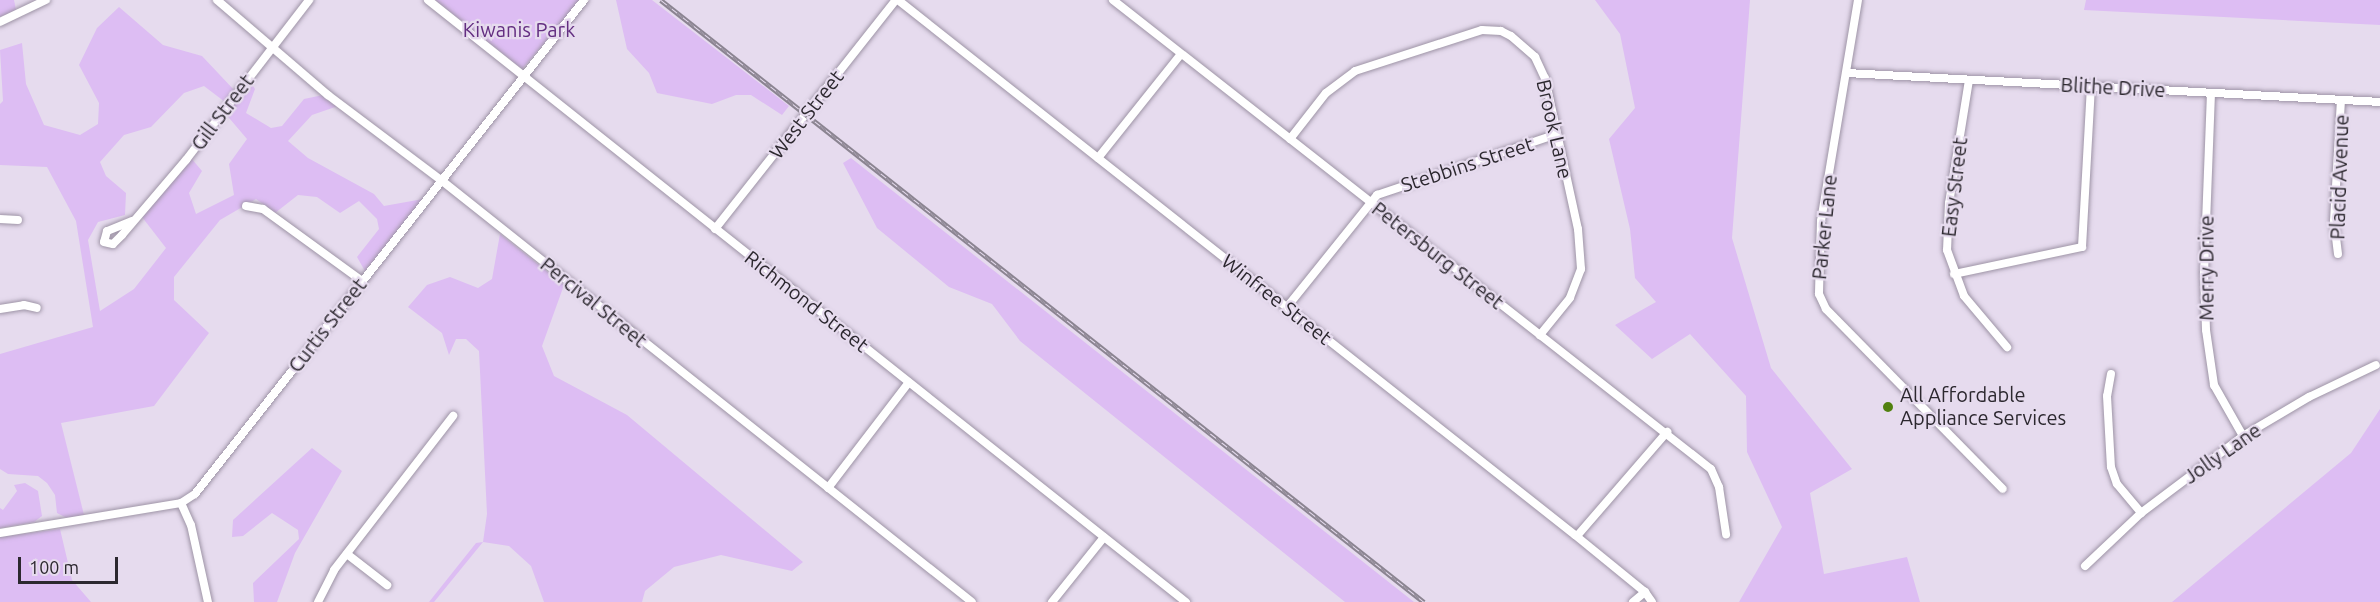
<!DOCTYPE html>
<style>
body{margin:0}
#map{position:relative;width:2380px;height:602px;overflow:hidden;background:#e6dbee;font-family:Ubuntu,sans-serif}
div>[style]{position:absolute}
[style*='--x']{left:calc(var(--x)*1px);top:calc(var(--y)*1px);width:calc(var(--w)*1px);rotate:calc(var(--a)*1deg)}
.green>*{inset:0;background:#ddbdf3}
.roads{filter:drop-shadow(0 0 2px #9e94a6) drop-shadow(0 0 2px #9e94a6)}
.minor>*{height:8px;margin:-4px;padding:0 4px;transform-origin:4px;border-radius:4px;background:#fff}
.rail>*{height:4.5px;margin-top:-2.25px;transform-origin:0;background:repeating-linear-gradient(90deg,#e6dbee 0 7px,#8b8491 0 14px);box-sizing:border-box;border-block:2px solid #8b8491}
.dots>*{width:16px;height:16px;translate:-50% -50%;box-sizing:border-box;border:3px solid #e6dbee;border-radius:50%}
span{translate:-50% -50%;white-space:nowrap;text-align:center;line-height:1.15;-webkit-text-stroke:4.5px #e6dbee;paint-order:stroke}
.park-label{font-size:20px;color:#632e81}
.street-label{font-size:20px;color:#2c282f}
.poi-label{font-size:20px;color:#2c282f}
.left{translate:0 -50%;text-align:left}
.scale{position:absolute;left:18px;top:557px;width:100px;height:27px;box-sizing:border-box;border:3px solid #2c282f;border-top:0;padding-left:8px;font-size:18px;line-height:21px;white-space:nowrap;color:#2c282f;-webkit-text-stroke:4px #e6dbee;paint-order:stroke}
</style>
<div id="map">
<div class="green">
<i style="clip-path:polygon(0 0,14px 0,16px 10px,0 17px)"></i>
<i style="clip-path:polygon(435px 0,581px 0,522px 69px)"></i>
<i style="clip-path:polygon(616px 0,652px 0,789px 106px,782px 115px,751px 95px,736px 95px,712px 104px,657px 93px,649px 73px,627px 49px)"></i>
<i style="clip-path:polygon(1595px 0,1750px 0,1732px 238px,1771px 368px,1852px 469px,1810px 493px,1824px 574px,1907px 557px,1920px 602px,1739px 602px,1782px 527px,1747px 452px,1746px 396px,1690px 334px,1652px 359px,1615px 325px,1656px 302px,1635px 278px,1630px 229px,1609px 139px,1635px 108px,1620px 34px)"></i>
<i style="clip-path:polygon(2086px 0,2380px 0,2380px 25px,2084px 10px)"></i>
<i style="clip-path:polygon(119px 7px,163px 45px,202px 56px,235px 91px,225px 102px,204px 86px,184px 93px,151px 127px,124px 135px,100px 162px,106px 176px,126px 193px,125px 215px,98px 222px,88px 240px,100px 311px,134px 289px,166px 248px,142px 217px,191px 158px,202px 171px,189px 193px,196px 214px,234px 195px,229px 164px,247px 139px,224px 112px,249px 80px,255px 89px,246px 113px,271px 128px,282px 126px,304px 99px,323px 95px,338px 106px,312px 115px,288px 141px,308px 158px,374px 194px,384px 206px,423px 199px,365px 271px,357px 257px,379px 229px,377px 219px,359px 201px,340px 213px,317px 197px,298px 195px,275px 213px,256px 199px,220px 220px,174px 277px,174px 300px,209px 333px,154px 406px,61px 423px,84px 515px,67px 518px,57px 513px,55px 495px,47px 483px,38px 476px,8px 474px,0 469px,0 354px,93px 327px,76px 221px,47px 167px,0 165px,0 104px,3px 101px,0 50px,22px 43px,26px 84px,44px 125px,80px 135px,98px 124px,99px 103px,79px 65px,97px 28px)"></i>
<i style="clip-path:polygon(851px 158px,1414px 602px,1345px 602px,1020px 341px,992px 304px,949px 287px,877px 228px,843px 163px)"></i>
<i style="clip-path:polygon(500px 234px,564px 285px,542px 346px,554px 376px,627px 415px,803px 562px,792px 571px,721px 555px,674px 567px,645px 591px,642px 602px,544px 602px,531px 566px,509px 546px,483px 542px,434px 602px,429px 602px,476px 543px,483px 542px,487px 514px,479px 351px,466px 339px,456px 339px,449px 355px,442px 333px,408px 307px,427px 285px,450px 277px,478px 288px,492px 279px)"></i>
<i style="clip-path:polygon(2380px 409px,2380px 602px,2172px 602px,2351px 453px)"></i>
<i style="clip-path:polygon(312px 448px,342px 471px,295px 553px,277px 602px,254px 602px,253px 583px,299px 539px,298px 530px,272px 513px,243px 536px,232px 537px,233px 520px)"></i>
<i style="clip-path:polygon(25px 483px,38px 491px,42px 516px,34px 522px,0 528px,0 508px,3px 510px,17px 491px,14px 485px)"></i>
<i style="clip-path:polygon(60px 529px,72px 580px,91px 602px,0 602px,0 537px)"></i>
</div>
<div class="roads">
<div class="minor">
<i style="--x:217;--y:0;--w:146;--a:40.6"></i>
<i style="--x:328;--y:95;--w:141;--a:37"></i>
<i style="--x:441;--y:180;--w:678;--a:38.48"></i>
<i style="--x:428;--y:0;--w:968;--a:38.46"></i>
<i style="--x:898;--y:0;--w:863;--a:38.32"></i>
<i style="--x:1575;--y:535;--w:90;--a:39.2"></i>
<i style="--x:1645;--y:592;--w:12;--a:55"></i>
<i style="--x:1113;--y:0;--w:760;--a:38.11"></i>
<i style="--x:1711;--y:469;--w:20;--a:66"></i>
<i style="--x:1719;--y:487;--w:48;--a:81.5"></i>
<i style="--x:1858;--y:0;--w:224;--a:99.5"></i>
<i style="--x:1821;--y:221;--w:73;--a:91.6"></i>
<i style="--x:1819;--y:294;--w:17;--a:65"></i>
<i style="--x:1826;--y:309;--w:252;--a:45.5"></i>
<i style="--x:0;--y:22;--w:51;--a:-25.6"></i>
<i style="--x:1847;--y:73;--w:534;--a:3.11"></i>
<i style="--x:1969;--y:80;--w:125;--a:99.2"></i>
<i style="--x:1949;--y:203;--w:47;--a:92.4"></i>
<i style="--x:1947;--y:250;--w:49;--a:69.7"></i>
<i style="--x:1964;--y:296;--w:67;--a:49.9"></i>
<i style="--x:2211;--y:93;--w:179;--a:92.2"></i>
<i style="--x:2204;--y:272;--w:58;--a:88"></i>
<i style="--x:2206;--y:330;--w:56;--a:81.7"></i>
<i style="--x:2214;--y:385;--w:59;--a:60.4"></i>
<i style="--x:1290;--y:139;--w:58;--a:-52"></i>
<i style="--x:1326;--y:93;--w:36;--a:-37"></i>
<i style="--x:1355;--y:71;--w:133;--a:-17.9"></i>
<i style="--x:1482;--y:30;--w:19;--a:3"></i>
<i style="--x:1501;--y:31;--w:11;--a:27"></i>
<i style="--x:1511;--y:36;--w:32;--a:41"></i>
<i style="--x:1535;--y:57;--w:23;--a:65"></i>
<i style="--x:1545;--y:78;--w:155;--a:77.7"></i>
<i style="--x:1578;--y:229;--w:40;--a:85.7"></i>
<i style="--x:1581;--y:269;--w:31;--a:111"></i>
<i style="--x:1570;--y:298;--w:48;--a:129"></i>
<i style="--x:1098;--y:158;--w:133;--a:-51.4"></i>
<i style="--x:246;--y:206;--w:17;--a:10"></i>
<i style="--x:263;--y:209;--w:122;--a:36"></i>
<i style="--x:0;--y:219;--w:18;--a:3"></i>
<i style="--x:132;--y:221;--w:27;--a:158"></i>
<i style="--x:107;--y:231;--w:11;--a:105"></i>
<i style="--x:104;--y:242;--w:9;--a:13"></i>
<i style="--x:113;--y:244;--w:13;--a:-45"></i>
<i style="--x:122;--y:235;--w:99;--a:-49.5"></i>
<i style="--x:186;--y:160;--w:202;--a:-52.4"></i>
<i style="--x:715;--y:229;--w:292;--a:-51.7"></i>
<i style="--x:2338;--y:254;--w:33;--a:-97"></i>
<i style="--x:2334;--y:221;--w:121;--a:-86.7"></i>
<i style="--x:1954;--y:274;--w:131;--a:-11.9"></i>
<i style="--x:2082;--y:247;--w:160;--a:-86.8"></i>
<i style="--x:1287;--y:307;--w:144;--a:-51.2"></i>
<i style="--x:1377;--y:195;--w:190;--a:-18.7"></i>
<i style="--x:0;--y:309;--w:24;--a:-9"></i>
<i style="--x:24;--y:305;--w:13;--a:13"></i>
<i style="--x:2111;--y:374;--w:22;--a:100"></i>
<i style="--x:2107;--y:396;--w:71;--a:86.8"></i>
<i style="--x:2111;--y:467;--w:18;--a:71"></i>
<i style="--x:2117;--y:484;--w:38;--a:50"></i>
<i style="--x:828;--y:488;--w:133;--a:-52.6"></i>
<i style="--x:181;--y:503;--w:24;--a:66"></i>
<i style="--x:191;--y:525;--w:79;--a:77.6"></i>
<i style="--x:0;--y:533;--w:183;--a:-9.4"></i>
<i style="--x:181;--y:503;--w:17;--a:-33"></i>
<i style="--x:195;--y:494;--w:629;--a:-51.78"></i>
<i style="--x:1577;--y:536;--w:138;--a:-49.1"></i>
<i style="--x:347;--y:554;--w:51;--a:37.8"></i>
<i style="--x:2085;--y:566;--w:77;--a:-43.4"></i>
<i style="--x:2141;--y:513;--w:128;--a:-37"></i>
<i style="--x:2243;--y:436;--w:77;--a:-30.6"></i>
<i style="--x:2309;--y:397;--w:74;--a:-25.5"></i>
<i style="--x:318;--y:602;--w:36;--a:-63"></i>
<i style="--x:334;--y:570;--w:195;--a:-52.3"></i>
<i style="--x:1052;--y:602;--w:83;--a:-51.3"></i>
<i style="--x:1633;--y:602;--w:16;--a:-40"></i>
</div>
</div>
<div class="rail">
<i style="--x:661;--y:0;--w:972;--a:38.27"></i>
</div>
<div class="dots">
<i style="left:1888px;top:407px;background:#51800f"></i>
</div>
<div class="park-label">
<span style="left:519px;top:29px">Kiwanis Park</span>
</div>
<div class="street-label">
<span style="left:2113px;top:87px;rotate:3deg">Blithe Drive</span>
<span style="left:222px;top:112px;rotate:-53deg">Gill Street</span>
<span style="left:806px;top:114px;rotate:-52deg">West Street</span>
<span style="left:1555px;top:129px;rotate:77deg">Brook Lane</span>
<span style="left:1467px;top:164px;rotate:-18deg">Stebbins Street</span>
<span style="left:2339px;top:177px;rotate:-88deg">Placid Avenue</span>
<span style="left:1954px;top:187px;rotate:-83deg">Easy Street</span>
<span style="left:1824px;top:227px;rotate:-84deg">Parker Lane</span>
<span style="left:1438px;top:255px;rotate:38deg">Petersburg Street</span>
<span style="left:2206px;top:268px;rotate:-90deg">Merry Drive</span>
<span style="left:1277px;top:299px;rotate:38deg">Winfree Street</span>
<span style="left:807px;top:301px;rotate:38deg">Richmond Street</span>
<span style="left:594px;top:302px;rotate:39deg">Percival Street</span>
<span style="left:327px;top:325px;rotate:-52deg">Curtis Street</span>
<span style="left:2222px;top:453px;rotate:-35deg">Jolly Lane</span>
</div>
<div class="poi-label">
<span class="left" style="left:1900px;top:406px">All Affordable<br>Appliance Services</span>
</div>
<div class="scale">100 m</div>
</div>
